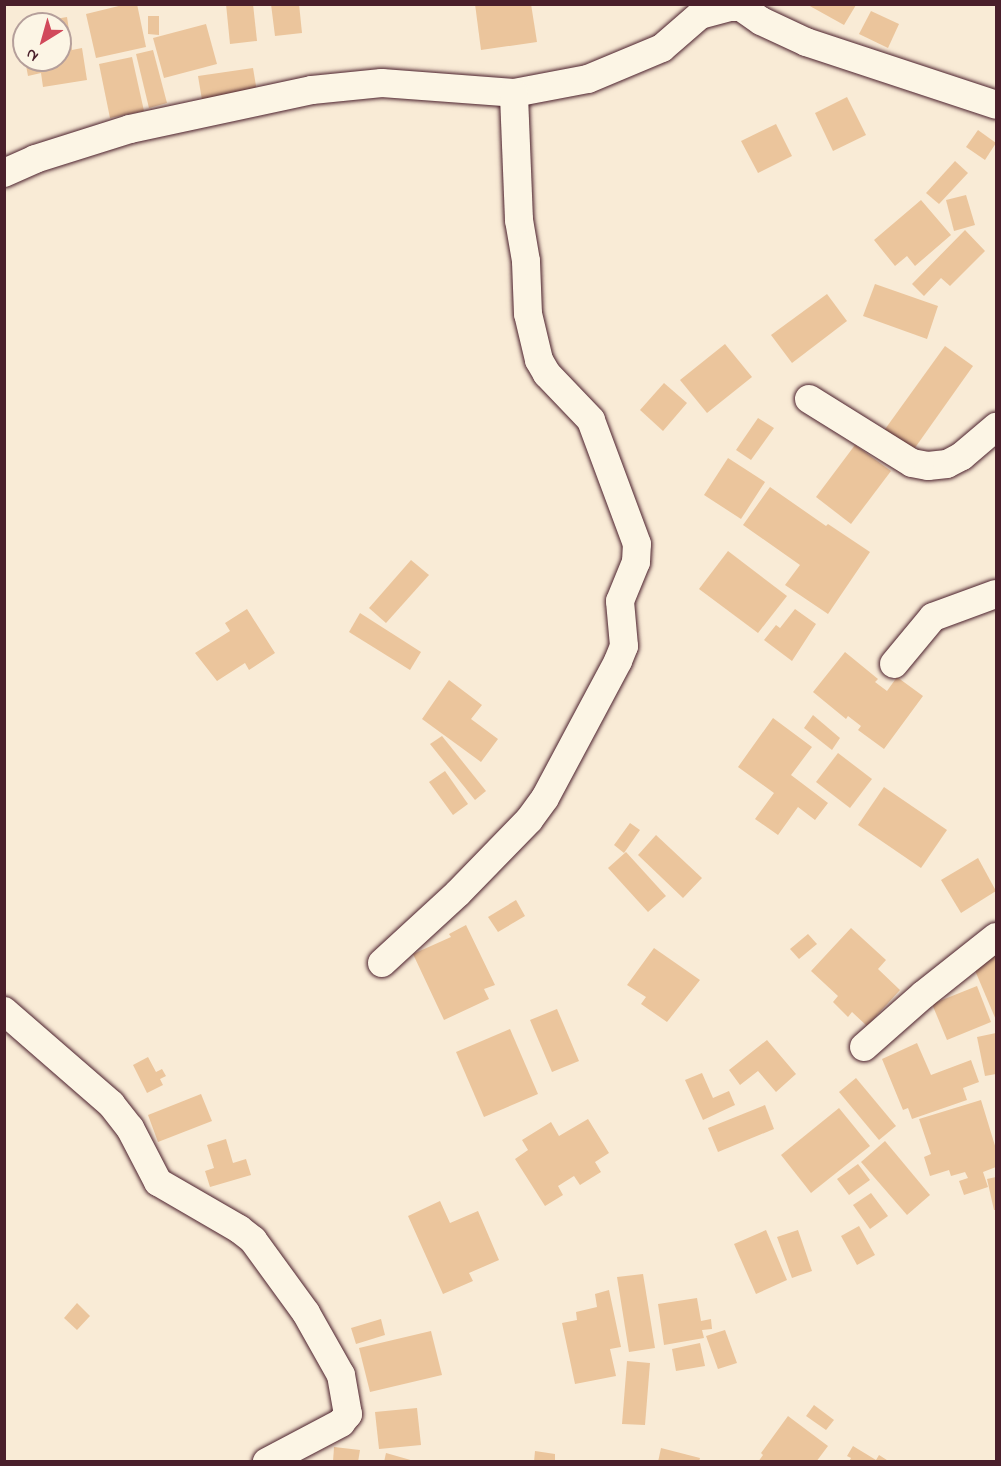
<!DOCTYPE html>
<style>
body{margin:0}
#map{position:relative;width:1001px;height:1466px;overflow:hidden;background:#f9ebd6;font-family:"Indie Flower",sans-serif}
div>[style]{position:absolute}
[style*='--x']{left:calc(var(--x)*1px);top:calc(var(--y)*1px);width:calc(var(--w)*1px);rotate:calc(var(--a)*1deg)}
.building>*{inset:0;background:#ebc59c}
.roads{filter:drop-shadow(0 0 2px #4a1f2b) drop-shadow(0 0 2px #4a1f2b)}
.street>*{height:28px;margin:-14px;padding:0 14px;transform-origin:14px;border-radius:14px;background:#fcf5e5}
span{translate:-50% -50%;white-space:nowrap;text-align:center;line-height:1.15;-webkit-text-stroke:4.5px #fcf5e5;paint-order:stroke}
.frame{position:absolute;inset:0;border:6px solid #4a1f2b;pointer-events:none}
.north{position:absolute;left:12px;top:12px;width:60px;height:60px;box-sizing:border-box;background:#fcf5e5;border:2px solid #b59f9b;border-radius:50%;rotate:217deg;font-size:16px;font-weight:700;line-height:24px;text-align:center;color:#4a1f2b}
.north::after{content:'';display:block;margin:auto;width:21px;height:27px;background:#d1495b;clip-path:polygon(50% 0,100% 100%,50% 72%,0 100%)}
</style>
<div id="map">
<div class="building">
<i style="clip-path:polygon(127px 4px,137px 4px,146px 47px,96px 58px,86px 14px)"></i>
<i style="clip-path:polygon(226px 4px,253px 4px,257px 41px,230px 44px)"></i>
<i style="clip-path:polygon(271px 4px,299px 4px,302px 33px,275px 36px)"></i>
<i style="clip-path:polygon(475px 4px,531px 4px,537px 42px,481px 50px)"></i>
<i style="clip-path:polygon(808px 5px,856px 5px,844px 25px)"></i>
<i style="clip-path:polygon(871px 11px,899px 24px,888px 48px,859px 34px)"></i>
<i style="clip-path:polygon(148px 16px,159px 16px,159px 35px,148px 34px)"></i>
<i style="clip-path:polygon(67px 17px,72px 50px,82px 48px,87px 80px,43px 87px,41px 73px,28px 76px,25px 60px,60px 60px,60px 24px,32px 23px)"></i>
<i style="clip-path:polygon(206px 24px,217px 64px,164px 78px,153px 38px)"></i>
<i style="clip-path:polygon(153px 50px,167px 103px,149px 108px,136px 54px)"></i>
<i style="clip-path:polygon(132px 57px,144px 111px,110px 118px,99px 64px)"></i>
<i style="clip-path:polygon(253px 68px,257px 92px,202px 100px,198px 76px)"></i>
<i style="clip-path:polygon(847px 97px,866px 135px,833px 151px,815px 113px)"></i>
<i style="clip-path:polygon(776px 124px,792px 156px,758px 173px,741px 141px)"></i>
<i style="clip-path:polygon(978px 130px,996px 143px,985px 160px,966px 147px)"></i>
<i style="clip-path:polygon(955px 161px,968px 173px,939px 204px,926px 193px)"></i>
<i style="clip-path:polygon(966px 195px,975px 225px,954px 231px,946px 200px)"></i>
<i style="clip-path:polygon(921px 200px,951px 235px,915px 266px,907px 256px,895px 266px,874px 240px)"></i>
<i style="clip-path:polygon(965px 230px,985px 251px,950px 286px,941px 278px,924px 296px,912px 284px)"></i>
<i style="clip-path:polygon(875px 284px,938px 306px,927px 339px,863px 316px)"></i>
<i style="clip-path:polygon(827px 294px,847px 321px,792px 363px,771px 335px)"></i>
<i style="clip-path:polygon(725px 344px,752px 377px,707px 413px,680px 380px)"></i>
<i style="clip-path:polygon(945px 346px,973px 366px,912px 452px,883px 432px)"></i>
<i style="clip-path:polygon(664px 383px,687px 403px,663px 431px,640px 410px)"></i>
<i style="clip-path:polygon(758px 418px,774px 428px,751px 460px,736px 450px)"></i>
<i style="clip-path:polygon(855px 445px,891px 471px,851px 524px,816px 497px)"></i>
<i style="clip-path:polygon(728px 458px,765px 482px,741px 519px,704px 495px)"></i>
<i style="clip-path:polygon(770px 487px,826px 526px,828px 524px,870px 552px,828px 614px,785px 585px,800px 565px,743px 525px)"></i>
<i style="clip-path:polygon(728px 551px,787px 596px,758px 633px,699px 589px)"></i>
<i style="clip-path:polygon(411px 560px,429px 575px,386px 623px,369px 608px)"></i>
<i style="clip-path:polygon(247px 609px,275px 653px,249px 670px,245px 663px,217px 681px,195px 653px,230px 631px,225px 623px)"></i>
<i style="clip-path:polygon(795px 609px,816px 624px,792px 661px,764px 640px,776px 625px,780px 628px)"></i>
<i style="clip-path:polygon(360px 613px,421px 652px,410px 670px,349px 632px)"></i>
<i style="clip-path:polygon(845px 652px,878px 679px,875px 682px,887px 691px,897px 677px,923px 696px,884px 749px,858px 730px,861px 726px,848px 716px,846px 719px,813px 692px)"></i>
<i style="clip-path:polygon(449px 680px,482px 705px,471px 719px,498px 739px,481px 762px,422px 719px)"></i>
<i style="clip-path:polygon(813px 715px,840px 738px,832px 750px,804px 728px)"></i>
<i style="clip-path:polygon(773px 718px,812px 747px,791px 775px,828px 803px,815px 820px,798px 807px,778px 835px,755px 819px,774px 793px,738px 767px)"></i>
<i style="clip-path:polygon(442px 736px,486px 791px,475px 800px,430px 744px)"></i>
<i style="clip-path:polygon(838px 753px,872px 779px,850px 808px,816px 782px)"></i>
<i style="clip-path:polygon(445px 771px,468px 804px,453px 815px,429px 782px)"></i>
<i style="clip-path:polygon(884px 787px,947px 830px,921px 868px,858px 825px)"></i>
<i style="clip-path:polygon(630px 823px,640px 830px,624px 853px,614px 845px)"></i>
<i style="clip-path:polygon(656px 835px,702px 878px,683px 898px,638px 855px)"></i>
<i style="clip-path:polygon(626px 852px,666px 896px,648px 912px,608px 868px)"></i>
<i style="clip-path:polygon(978px 858px,996px 891px,961px 913px,941px 880px)"></i>
<i style="clip-path:polygon(516px 900px,525px 916px,498px 932px,488px 917px)"></i>
<i style="clip-path:polygon(466px 925px,495px 985px,484px 989px,489px 999px,444px 1020px,413px 954px,451px 937px,449px 934px)"></i>
<i style="clip-path:polygon(851px 928px,886px 960px,878px 969px,900px 990px,867px 1026px,852px 1012px,848px 1017px,833px 1002px,838px 996px,811px 971px)"></i>
<i style="clip-path:polygon(808px 934px,817px 944px,799px 959px,790px 949px)"></i>
<i style="clip-path:polygon(654px 948px,700px 980px,667px 1022px,641px 1004px,646px 997px,627px 985px)"></i>
<i style="clip-path:polygon(996px 950px,996px 1020px,971px 961px)"></i>
<i style="clip-path:polygon(977px 986px,991px 1022px,947px 1040px,932px 1004px)"></i>
<i style="clip-path:polygon(557px 1009px,579px 1061px,552px 1072px,530px 1020px)"></i>
<i style="clip-path:polygon(510px 1029px,538px 1094px,484px 1117px,456px 1052px)"></i>
<i style="clip-path:polygon(996px 1033px,996px 1074px,985px 1076px,977px 1037px)"></i>
<i style="clip-path:polygon(767px 1040px,796px 1074px,776px 1092px,758px 1071px,740px 1085px,729px 1070px)"></i>
<i style="clip-path:polygon(917px 1043px,931px 1075px,971px 1060px,979px 1082px,963px 1088px,967px 1100px,912px 1119px,908px 1108px,903px 1110px,882px 1059px)"></i>
<i style="clip-path:polygon(148px 1057px,156px 1072px,162px 1069px,166px 1076px,160px 1079px,163px 1085px,147px 1093px,133px 1065px)"></i>
<i style="clip-path:polygon(702px 1073px,713px 1098px,729px 1091px,735px 1105px,703px 1120px,685px 1080px)"></i>
<i style="clip-path:polygon(856px 1078px,896px 1126px,879px 1140px,839px 1092px)"></i>
<i style="clip-path:polygon(201px 1094px,212px 1121px,158px 1142px,148px 1115px)"></i>
<i style="clip-path:polygon(981px 1100px,996px 1149px,996px 1167px,983px 1172px,988px 1187px,964px 1195px,959px 1181px,968px 1178px,965px 1172px,951px 1176px,949px 1170px,930px 1176px,924px 1157px,931px 1154px,919px 1119px)"></i>
<i style="clip-path:polygon(765px 1105px,774px 1129px,718px 1152px,708px 1128px)"></i>
<i style="clip-path:polygon(839px 1108px,870px 1146px,811px 1193px,781px 1155px)"></i>
<i style="clip-path:polygon(588px 1119px,609px 1153px,595px 1162px,601px 1172px,580px 1185px,574px 1176px,558px 1186px,563px 1195px,545px 1206px,515px 1159px,528px 1150px,522px 1140px,551px 1122px,559px 1136px)"></i>
<i style="clip-path:polygon(226px 1139px,233px 1163px,246px 1159px,251px 1175px,210px 1187px,205px 1171px,214px 1168px,207px 1145px)"></i>
<i style="clip-path:polygon(885px 1141px,930px 1195px,907px 1215px,861px 1162px)"></i>
<i style="clip-path:polygon(858px 1164px,870px 1180px,849px 1195px,837px 1179px)"></i>
<i style="clip-path:polygon(996px 1177px,996px 1210px,994px 1210px,987px 1179px)"></i>
<i style="clip-path:polygon(871px 1193px,888px 1216px,870px 1229px,853px 1205px)"></i>
<i style="clip-path:polygon(440px 1201px,450px 1223px,478px 1211px,499px 1260px,469px 1273px,473px 1281px,443px 1294px,408px 1216px)"></i>
<i style="clip-path:polygon(859px 1226px,875px 1255px,857px 1265px,841px 1236px)"></i>
<i style="clip-path:polygon(766px 1230px,787px 1280px,756px 1294px,734px 1244px)"></i>
<i style="clip-path:polygon(798px 1230px,812px 1271px,792px 1278px,777px 1237px)"></i>
<i style="clip-path:polygon(643px 1274px,655px 1348px,629px 1352px,617px 1277px)"></i>
<i style="clip-path:polygon(609px 1290px,621px 1347px,610px 1349px,616px 1376px,575px 1384px,562px 1323px,577px 1320px,576px 1312px,597px 1307px,595px 1294px)"></i>
<i style="clip-path:polygon(697px 1298px,701px 1321px,711px 1319px,712px 1329px,702px 1330px,704px 1338px,664px 1345px,658px 1304px)"></i>
<i style="clip-path:polygon(77px 1303px,90px 1316px,77px 1330px,64px 1318px)"></i>
<i style="clip-path:polygon(381px 1319px,385px 1335px,356px 1344px,351px 1328px)"></i>
<i style="clip-path:polygon(725px 1330px,737px 1363px,718px 1369px,706px 1336px)"></i>
<i style="clip-path:polygon(431px 1331px,442px 1375px,370px 1392px,359px 1348px)"></i>
<i style="clip-path:polygon(700px 1343px,705px 1366px,676px 1371px,672px 1349px)"></i>
<i style="clip-path:polygon(627px 1361px,650px 1363px,645px 1425px,622px 1424px)"></i>
<i style="clip-path:polygon(814px 1405px,834px 1420px,826px 1430px,806px 1416px)"></i>
<i style="clip-path:polygon(417px 1408px,421px 1445px,379px 1449px,375px 1412px)"></i>
<i style="clip-path:polygon(788px 1416px,828px 1446px,816px 1462px,758px 1462px,763px 1455px,761px 1453px)"></i>
<i style="clip-path:polygon(853px 1446px,876px 1460px,879px 1455px,890px 1462px,849px 1462px,851px 1458px,847px 1456px)"></i>
<i style="clip-path:polygon(334px 1447px,360px 1450px,358px 1462px,333px 1462px)"></i>
<i style="clip-path:polygon(661px 1448px,700px 1458px,699px 1462px,658px 1462px)"></i>
<i style="clip-path:polygon(535px 1451px,555px 1454px,555px 1462px,534px 1462px)"></i>
<i style="clip-path:polygon(386px 1453px,414px 1461px,413px 1462px,384px 1462px)"></i>
</div>
<div class="roads">
<div class="street">
<i style="--x:4;--y:173;--w:34;--a:-24"></i>
<i style="--x:35;--y:159;--w:100;--a:-17.5"></i>
<i style="--x:130;--y:129;--w:186;--a:-12.1"></i>
<i style="--x:312;--y:90;--w:70;--a:-5.7"></i>
<i style="--x:382;--y:83;--w:132;--a:4.3"></i>
<i style="--x:514;--y:93;--w:75;--a:-10.7"></i>
<i style="--x:588;--y:79;--w:80;--a:-22.7"></i>
<i style="--x:662;--y:48;--w:50;--a:-41"></i>
<i style="--x:700;--y:15;--w:31;--a:-15"></i>
<i style="--x:730;--y:7;--w:11;--a:0"></i>
<i style="--x:741;--y:7;--w:24;--a:35"></i>
<i style="--x:761;--y:21;--w:50;--a:25"></i>
<i style="--x:806;--y:42;--w:200;--a:18.3"></i>
<i style="--x:809;--y:399;--w:121;--a:31.9"></i>
<i style="--x:912;--y:463;--w:16;--a:11"></i>
<i style="--x:928;--y:466;--w:19;--a:-6"></i>
<i style="--x:947;--y:464;--w:17;--a:-28"></i>
<i style="--x:962;--y:456;--w:45;--a:-40.5"></i>
<i style="--x:894;--y:664;--w:61;--a:-50.3"></i>
<i style="--x:933;--y:617;--w:67;--a:-20.1"></i>
<i style="--x:382;--y:963;--w:103;--a:-42.6"></i>
<i style="--x:458;--y:893;--w:102;--a:-45.8"></i>
<i style="--x:529;--y:820;--w:27;--a:-54"></i>
<i style="--x:545;--y:798;--w:155;--a:-61.9"></i>
<i style="--x:618;--y:661;--w:16;--a:-68"></i>
<i style="--x:624;--y:646;--w:45;--a:-95.1"></i>
<i style="--x:620;--y:601;--w:42;--a:-67.7"></i>
<i style="--x:636;--y:562;--w:18;--a:-87"></i>
<i style="--x:637;--y:544;--w:132;--a:-110.4"></i>
<i style="--x:591;--y:420;--w:64;--a:-133.7"></i>
<i style="--x:547;--y:374;--w:16;--a:-120"></i>
<i style="--x:539;--y:360;--w:47;--a:-103.4"></i>
<i style="--x:528;--y:314;--w:53;--a:-92.2"></i>
<i style="--x:526;--y:261;--w:42;--a:-99.7"></i>
<i style="--x:519;--y:220;--w:127;--a:-92.3"></i>
<i style="--x:4;--y:1011;--w:142;--a:41"></i>
<i style="--x:111;--y:1104;--w:31;--a:52"></i>
<i style="--x:130;--y:1128;--w:61;--a:62.6"></i>
<i style="--x:158;--y:1182;--w:94;--a:30.1"></i>
<i style="--x:239;--y:1229;--w:18;--a:38"></i>
<i style="--x:253;--y:1240;--w:90;--a:54"></i>
<i style="--x:306;--y:1313;--w:71;--a:60.6"></i>
<i style="--x:341;--y:1375;--w:40;--a:80"></i>
<i style="--x:348;--y:1414;--w:11;--a:128"></i>
<i style="--x:341;--y:1423;--w:84;--a:152.2"></i>
<i style="--x:864;--y:1047;--w:79;--a:-41.4"></i>
<i style="--x:923;--y:995;--w:93;--a:-38.5"></i>
</div>
</div>
<div class="frame"></div>
<div class="north">N</div>
</div>
